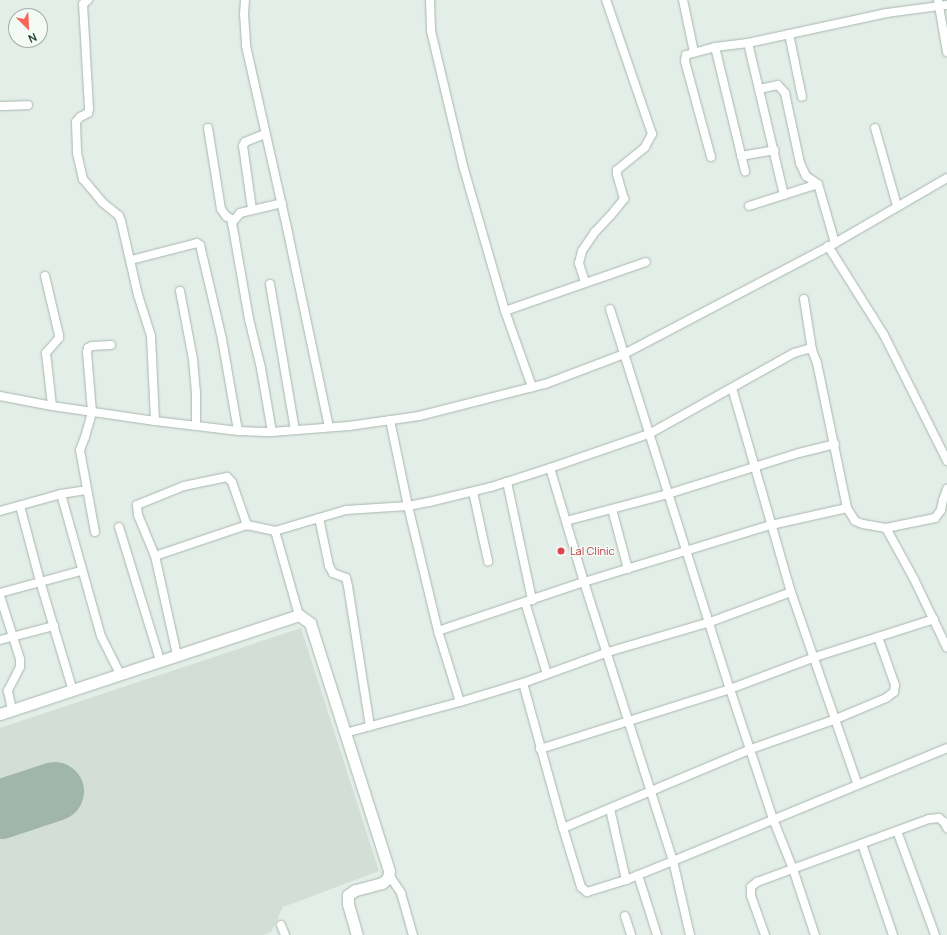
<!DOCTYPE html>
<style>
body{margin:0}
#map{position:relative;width:947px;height:935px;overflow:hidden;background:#e4eee8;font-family:Manrope,sans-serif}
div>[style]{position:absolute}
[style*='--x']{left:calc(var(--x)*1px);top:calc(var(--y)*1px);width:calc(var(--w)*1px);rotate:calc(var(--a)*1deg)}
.built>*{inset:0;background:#d2ded6}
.runway>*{height:59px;margin:-29.5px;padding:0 29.5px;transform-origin:29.5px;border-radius:29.5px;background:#a0b5ab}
.roads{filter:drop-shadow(0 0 1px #a6b6ae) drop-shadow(0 0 1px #a6b6ae)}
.street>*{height:8px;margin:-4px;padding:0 4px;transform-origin:4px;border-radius:4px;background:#fff}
.secondary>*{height:11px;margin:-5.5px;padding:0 5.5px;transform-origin:5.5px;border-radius:5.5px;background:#fff}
.dots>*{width:11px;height:11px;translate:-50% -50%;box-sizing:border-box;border:2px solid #f4faf6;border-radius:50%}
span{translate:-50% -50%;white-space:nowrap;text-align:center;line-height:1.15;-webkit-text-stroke:3px #f4faf6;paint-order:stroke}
.health-label{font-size:11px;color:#be3a42}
.left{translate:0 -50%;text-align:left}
.north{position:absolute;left:8px;top:8px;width:40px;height:40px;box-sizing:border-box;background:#f4faf6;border:1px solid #a0b0a8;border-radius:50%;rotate:156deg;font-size:11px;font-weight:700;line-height:16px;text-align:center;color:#224033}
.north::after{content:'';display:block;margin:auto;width:14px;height:18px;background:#f76659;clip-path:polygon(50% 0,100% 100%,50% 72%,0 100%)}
</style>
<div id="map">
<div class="built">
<i style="clip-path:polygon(301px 628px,379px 871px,283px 907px,271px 932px,262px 935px,0 935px,0 728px)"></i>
</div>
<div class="runway">
<i style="--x:0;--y:809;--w:57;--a:-18.4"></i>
</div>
<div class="roads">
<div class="street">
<i style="--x:88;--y:0;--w:6;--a:141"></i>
<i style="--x:83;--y:4;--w:105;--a:86.7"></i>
<i style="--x:89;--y:109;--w:4;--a:104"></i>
<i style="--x:88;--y:113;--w:9;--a:153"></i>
<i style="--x:80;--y:117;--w:6;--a:129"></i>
<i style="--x:76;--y:122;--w:31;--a:88"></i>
<i style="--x:77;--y:153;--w:27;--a:77"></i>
<i style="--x:83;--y:179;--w:30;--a:50"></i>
<i style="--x:102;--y:202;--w:22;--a:39"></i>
<i style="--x:119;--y:216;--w:5;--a:68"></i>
<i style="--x:121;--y:221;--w:76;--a:77.1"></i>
<i style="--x:138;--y:295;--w:43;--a:72.4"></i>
<i style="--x:151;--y:336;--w:85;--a:87.3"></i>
<i style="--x:245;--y:0;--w:14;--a:94"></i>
<i style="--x:244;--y:14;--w:32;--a:86"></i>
<i style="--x:246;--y:46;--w:187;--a:77.3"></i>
<i style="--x:287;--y:228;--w:203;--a:78.1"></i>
<i style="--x:430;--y:0;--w:31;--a:88"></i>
<i style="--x:431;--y:31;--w:142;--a:76.6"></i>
<i style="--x:464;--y:169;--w:148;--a:73.9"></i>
<i style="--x:505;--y:311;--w:81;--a:70.4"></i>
<i style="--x:683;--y:0;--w:53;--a:78.1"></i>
<i style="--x:938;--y:0;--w:53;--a:80.2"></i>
<i style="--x:789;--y:34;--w:64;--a:78.3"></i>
<i style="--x:748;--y:43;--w:156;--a:76.7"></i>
<i style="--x:715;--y:47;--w:128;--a:76.4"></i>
<i style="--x:759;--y:89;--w:19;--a:-12"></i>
<i style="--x:778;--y:85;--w:11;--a:49"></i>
<i style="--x:785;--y:93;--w:72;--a:77.9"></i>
<i style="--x:800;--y:163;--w:14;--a:65"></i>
<i style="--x:806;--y:176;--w:14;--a:34"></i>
<i style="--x:818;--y:184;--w:61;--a:73.9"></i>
<i style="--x:0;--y:106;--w:28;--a:-2"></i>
<i style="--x:208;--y:128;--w:82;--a:80.9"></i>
<i style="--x:221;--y:209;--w:9;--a:54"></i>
<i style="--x:226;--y:216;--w:8;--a:30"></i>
<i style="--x:875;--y:128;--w:81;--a:74.2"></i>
<i style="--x:741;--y:156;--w:34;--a:-10"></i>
<i style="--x:711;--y:157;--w:99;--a:-105.2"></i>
<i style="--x:685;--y:61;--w:6;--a:-81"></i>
<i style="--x:686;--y:55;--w:30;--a:-15"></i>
<i style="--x:715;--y:47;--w:33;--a:-7"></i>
<i style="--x:748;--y:43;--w:142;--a:-12.2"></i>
<i style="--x:887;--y:13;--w:61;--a:-7.6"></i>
<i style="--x:749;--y:206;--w:72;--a:-17.7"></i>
<i style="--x:252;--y:209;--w:64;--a:-98.1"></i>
<i style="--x:243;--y:146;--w:4;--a:-63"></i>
<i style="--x:245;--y:142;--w:22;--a:-22"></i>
<i style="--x:828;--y:246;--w:105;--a:57.8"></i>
<i style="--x:884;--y:335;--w:141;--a:63.4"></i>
<i style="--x:131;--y:260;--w:68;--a:-14.4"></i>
<i style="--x:197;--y:243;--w:4;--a:34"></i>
<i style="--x:200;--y:245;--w:97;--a:76.8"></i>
<i style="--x:222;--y:339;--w:93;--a:80.1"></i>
<i style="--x:45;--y:276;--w:61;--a:76.7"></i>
<i style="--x:59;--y:335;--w:3;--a:90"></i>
<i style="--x:59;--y:338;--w:20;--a:131"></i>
<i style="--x:46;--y:353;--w:53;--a:83.5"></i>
<i style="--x:585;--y:282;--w:20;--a:-108"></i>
<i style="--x:579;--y:263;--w:12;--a:-76"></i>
<i style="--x:582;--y:251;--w:23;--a:-56"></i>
<i style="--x:595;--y:232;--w:23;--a:-47"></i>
<i style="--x:611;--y:215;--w:21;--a:-51"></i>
<i style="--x:624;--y:199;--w:26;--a:-106"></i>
<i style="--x:617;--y:174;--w:4;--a:-90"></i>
<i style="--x:617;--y:170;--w:36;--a:-39"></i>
<i style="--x:645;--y:147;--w:15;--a:-62"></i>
<i style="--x:652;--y:134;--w:142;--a:-108.9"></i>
<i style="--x:270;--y:284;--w:148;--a:80.3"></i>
<i style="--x:180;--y:291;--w:69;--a:79.2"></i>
<i style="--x:193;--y:359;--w:33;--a:85"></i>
<i style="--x:196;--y:392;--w:34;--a:90"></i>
<i style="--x:804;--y:299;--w:52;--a:81.1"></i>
<i style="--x:610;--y:309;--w:398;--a:72.5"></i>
<i style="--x:730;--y:689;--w:137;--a:71.7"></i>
<i style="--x:773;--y:819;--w:54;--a:68.2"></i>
<i style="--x:793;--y:869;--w:70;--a:71.6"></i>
<i style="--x:505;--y:311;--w:149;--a:-19.2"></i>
<i style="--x:732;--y:388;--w:212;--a:73.9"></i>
<i style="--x:791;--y:592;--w:204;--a:70.9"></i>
<i style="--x:0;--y:396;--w:53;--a:10.9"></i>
<i style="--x:52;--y:406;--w:104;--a:8.3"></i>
<i style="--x:155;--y:421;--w:84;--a:6.9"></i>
<i style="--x:238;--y:431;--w:34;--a:2"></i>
<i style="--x:272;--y:432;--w:77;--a:-4.5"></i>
<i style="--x:349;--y:426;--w:71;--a:-8.1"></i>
<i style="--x:419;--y:416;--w:130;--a:-14.3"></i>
<i style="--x:545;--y:384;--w:85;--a:-20.8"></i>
<i style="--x:624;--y:354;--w:238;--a:-27.7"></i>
<i style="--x:835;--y:243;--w:129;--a:-30.1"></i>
<i style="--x:390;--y:420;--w:88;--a:78.2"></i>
<i style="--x:408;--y:506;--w:129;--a:76.5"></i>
<i style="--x:438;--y:631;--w:74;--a:72.8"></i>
<i style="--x:460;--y:702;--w:66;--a:-16.8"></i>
<i style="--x:523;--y:683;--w:90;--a:-20"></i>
<i style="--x:608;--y:652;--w:106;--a:-16.4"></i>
<i style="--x:710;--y:622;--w:86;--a:-20.3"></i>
<i style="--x:272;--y:432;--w:65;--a:-99.8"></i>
<i style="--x:261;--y:368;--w:50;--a:-103.8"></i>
<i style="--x:249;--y:319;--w:97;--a:-100"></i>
<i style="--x:232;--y:223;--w:13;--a:-51"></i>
<i style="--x:240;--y:213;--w:43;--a:-13.4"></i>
<i style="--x:507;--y:482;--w:121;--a:78"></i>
<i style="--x:473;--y:492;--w:71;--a:77.7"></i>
<i style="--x:61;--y:494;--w:148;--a:74.3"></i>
<i style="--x:101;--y:636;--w:42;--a:63.4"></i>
<i style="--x:20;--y:506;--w:78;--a:75.1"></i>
<i style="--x:40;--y:581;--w:112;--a:73.3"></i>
<i style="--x:612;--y:509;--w:62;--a:75.1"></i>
<i style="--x:0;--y:511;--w:63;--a:-15.6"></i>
<i style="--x:61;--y:494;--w:25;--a:-9"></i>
<i style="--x:319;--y:518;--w:49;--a:78.2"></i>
<i style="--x:329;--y:566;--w:8;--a:60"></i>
<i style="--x:333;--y:573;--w:14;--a:21"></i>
<i style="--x:346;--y:578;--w:8;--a:76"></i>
<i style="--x:348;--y:586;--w:142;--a:81.1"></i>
<i style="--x:566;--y:521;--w:106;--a:-14.8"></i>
<i style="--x:668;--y:494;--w:137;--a:-17.4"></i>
<i style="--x:799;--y:453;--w:37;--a:-14"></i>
<i style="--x:119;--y:527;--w:139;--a:72.9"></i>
<i style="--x:886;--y:528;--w:50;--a:-11.5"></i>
<i style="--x:935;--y:518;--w:10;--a:-53"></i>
<i style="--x:941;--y:510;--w:10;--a:-79"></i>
<i style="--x:943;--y:500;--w:12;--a:-70"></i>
<i style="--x:275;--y:531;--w:74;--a:-16.5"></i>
<i style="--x:346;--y:510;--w:62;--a:-3.7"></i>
<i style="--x:408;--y:506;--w:21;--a:-11"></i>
<i style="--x:429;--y:502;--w:64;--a:-13.6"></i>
<i style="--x:491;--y:487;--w:62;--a:-17.9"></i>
<i style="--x:95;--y:532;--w:83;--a:-100.4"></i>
<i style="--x:80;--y:450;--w:14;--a:-69"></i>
<i style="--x:85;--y:437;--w:26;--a:-74"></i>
<i style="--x:92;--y:412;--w:60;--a:-94.8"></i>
<i style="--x:87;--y:352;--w:4;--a:-76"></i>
<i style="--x:88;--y:348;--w:4;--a:-27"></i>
<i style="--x:92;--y:346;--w:19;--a:-3"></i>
<i style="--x:155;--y:556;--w:97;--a:-18.6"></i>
<i style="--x:247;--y:525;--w:29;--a:12"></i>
<i style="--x:275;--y:531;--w:87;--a:74.1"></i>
<i style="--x:0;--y:593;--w:84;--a:-15.2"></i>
<i style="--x:0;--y:596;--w:66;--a:72.4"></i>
<i style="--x:20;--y:659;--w:8;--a:90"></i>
<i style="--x:20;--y:667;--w:27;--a:117"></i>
<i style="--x:8;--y:691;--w:19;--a:78"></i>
<i style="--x:525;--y:602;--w:75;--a:73"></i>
<i style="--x:438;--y:631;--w:154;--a:-18.6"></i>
<i style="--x:584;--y:582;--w:195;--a:-17"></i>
<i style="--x:771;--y:525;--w:78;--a:-12.6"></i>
<i style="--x:847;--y:508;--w:15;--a:58"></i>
<i style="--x:855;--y:521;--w:9;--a:21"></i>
<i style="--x:863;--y:524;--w:23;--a:10"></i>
<i style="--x:886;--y:528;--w:58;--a:61.2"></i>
<i style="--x:914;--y:579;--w:76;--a:64.4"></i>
<i style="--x:0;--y:640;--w:56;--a:-14.5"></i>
<i style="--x:177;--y:655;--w:101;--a:-102.5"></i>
<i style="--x:155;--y:556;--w:44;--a:-112.5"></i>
<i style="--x:138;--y:515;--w:10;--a:-96"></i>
<i style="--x:137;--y:505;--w:51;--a:-22"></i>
<i style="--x:184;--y:486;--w:44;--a:-11.8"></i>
<i style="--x:227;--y:477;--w:7;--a:45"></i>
<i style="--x:232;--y:482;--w:46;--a:70.8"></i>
<i style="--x:523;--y:683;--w:150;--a:74.6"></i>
<i style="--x:563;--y:828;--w:62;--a:73"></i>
<i style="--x:581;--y:887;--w:8;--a:40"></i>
<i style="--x:587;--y:892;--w:41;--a:-17.1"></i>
<i style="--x:626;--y:880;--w:51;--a:-22"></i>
<i style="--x:673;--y:861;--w:296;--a:-22.4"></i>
<i style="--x:345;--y:733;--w:119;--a:-15.1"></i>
<i style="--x:540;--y:749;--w:199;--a:-17.5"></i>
<i style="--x:730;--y:689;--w:88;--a:-20.7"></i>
<i style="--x:812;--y:658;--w:128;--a:-17.7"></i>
<i style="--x:610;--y:809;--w:73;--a:77.3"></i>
<i style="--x:563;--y:828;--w:204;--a:-22.8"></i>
<i style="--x:751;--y:749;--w:90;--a:-19.4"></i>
<i style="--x:836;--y:719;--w:54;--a:-22.8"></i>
<i style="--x:886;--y:698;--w:10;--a:-37"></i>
<i style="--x:894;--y:692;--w:7;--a:-82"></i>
<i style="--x:895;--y:685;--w:51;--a:-109.5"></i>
<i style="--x:897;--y:831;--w:111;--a:69.9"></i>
<i style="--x:862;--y:844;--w:96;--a:71.2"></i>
<i style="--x:389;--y:875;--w:22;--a:56"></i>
<i style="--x:401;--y:893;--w:44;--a:74.1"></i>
<i style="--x:638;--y:875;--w:63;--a:72.4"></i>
<i style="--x:625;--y:916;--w:20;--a:72"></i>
<i style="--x:281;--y:925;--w:11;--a:68"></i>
<i style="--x:690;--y:935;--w:76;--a:-102.9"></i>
<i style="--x:673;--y:861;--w:293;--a:-107.7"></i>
<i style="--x:584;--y:582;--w:119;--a:-106.6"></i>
<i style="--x:550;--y:468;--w:105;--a:-19"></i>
<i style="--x:649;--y:434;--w:166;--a:-29.2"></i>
<i style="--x:794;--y:353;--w:15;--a:-16"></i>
<i style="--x:808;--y:349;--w:4;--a:14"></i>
<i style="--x:812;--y:350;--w:14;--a:69"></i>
<i style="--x:817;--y:363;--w:148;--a:78.3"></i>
<i style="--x:765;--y:935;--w:41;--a:-109.7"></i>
<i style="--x:751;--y:896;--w:9;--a:-90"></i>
<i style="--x:751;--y:887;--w:8;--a:-40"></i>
<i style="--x:757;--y:882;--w:183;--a:-20.1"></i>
<i style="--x:929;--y:819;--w:10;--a:-6"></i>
<i style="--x:939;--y:818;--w:6;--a:39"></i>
<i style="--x:944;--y:822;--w:7;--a:63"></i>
</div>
<div class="secondary">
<i style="--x:0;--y:714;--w:315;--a:-18.3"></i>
<i style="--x:299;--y:615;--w:14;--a:36"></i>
<i style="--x:310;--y:623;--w:260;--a:72.3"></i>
<i style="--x:389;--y:871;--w:7;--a:98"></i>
<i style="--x:388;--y:878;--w:8;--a:140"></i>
<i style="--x:382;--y:883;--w:28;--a:165"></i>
<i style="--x:355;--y:890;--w:9;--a:144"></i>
<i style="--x:348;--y:895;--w:9;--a:90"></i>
<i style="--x:348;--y:904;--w:32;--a:74"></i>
</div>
</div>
<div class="dots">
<i style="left:561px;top:551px;background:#e0444e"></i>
</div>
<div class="health-label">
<span class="left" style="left:570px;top:551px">Lal Clinic</span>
</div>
<div class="north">N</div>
</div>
